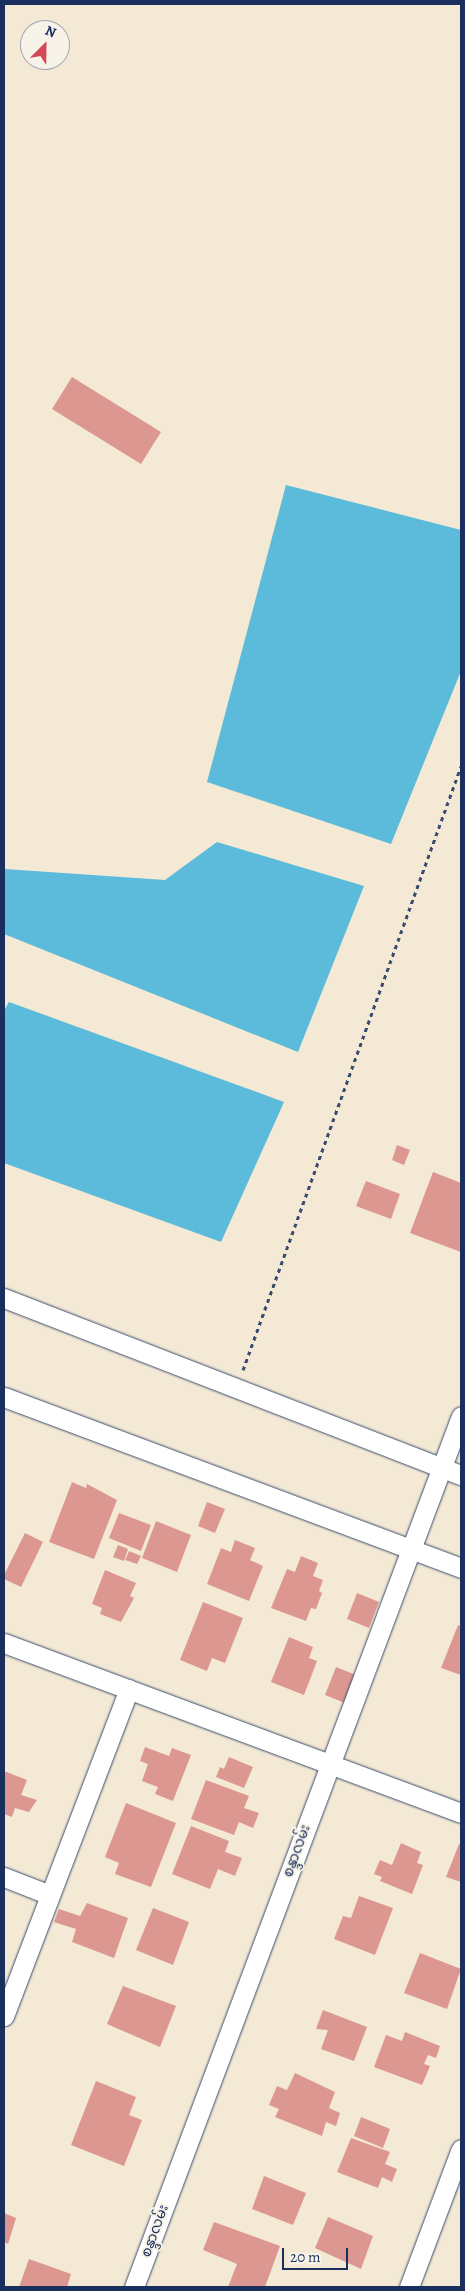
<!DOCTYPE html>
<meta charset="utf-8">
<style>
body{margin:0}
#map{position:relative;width:465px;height:2291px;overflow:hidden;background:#f3e9d4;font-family:Alegreya,"Noto Sans Myanmar",serif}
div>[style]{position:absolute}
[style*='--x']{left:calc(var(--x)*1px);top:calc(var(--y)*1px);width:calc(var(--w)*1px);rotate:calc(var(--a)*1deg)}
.water>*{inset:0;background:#5cbada}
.building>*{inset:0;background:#dc9890}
.path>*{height:3px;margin-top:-1.5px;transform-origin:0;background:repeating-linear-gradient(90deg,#3b4b70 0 4px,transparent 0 8px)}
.roads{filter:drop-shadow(0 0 1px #3b4b70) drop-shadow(0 0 1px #3b4b70)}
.minor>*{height:19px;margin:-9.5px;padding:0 9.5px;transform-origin:9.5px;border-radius:9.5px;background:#fff}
span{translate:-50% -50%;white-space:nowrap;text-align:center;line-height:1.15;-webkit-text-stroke:4px #f7f3e8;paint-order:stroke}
.street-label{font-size:14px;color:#1b2f5e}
.frame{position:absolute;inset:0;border:5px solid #1b2f5e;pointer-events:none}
.north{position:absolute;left:20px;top:20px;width:50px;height:50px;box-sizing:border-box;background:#f7f3e8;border:1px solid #9fa5b1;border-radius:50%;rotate:23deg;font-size:14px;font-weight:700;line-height:20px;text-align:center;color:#1b2f5e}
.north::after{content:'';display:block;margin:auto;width:18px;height:22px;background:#d1495b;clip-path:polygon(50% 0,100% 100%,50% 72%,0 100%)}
.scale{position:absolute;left:282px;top:2248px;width:66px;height:22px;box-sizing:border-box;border:2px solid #1b2f5e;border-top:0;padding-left:6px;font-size:15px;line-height:18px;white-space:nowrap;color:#1b2f5e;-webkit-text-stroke:4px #f7f3e8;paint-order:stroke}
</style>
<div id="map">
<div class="water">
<i style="clip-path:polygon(286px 485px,461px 530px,461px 671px,391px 844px,207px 782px)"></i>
<i style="clip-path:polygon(217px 842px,364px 886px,298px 1052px,4px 934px,5px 869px,165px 880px)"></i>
<i style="clip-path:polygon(9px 1002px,284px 1102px,221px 1242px,4px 1163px,4px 1011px)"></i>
</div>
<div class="building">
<i style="clip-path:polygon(72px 377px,161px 432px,141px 464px,52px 409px)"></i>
<i style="clip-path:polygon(397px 1145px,410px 1150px,404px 1165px,392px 1160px)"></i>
<i style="clip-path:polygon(433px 1172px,461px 1183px,461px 1252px,410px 1233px)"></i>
<i style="clip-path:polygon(366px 1181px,400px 1194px,391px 1219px,356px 1206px)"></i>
<i style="clip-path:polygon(72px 1482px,86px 1488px,87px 1484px,117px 1500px,94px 1559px,49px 1542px)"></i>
<i style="clip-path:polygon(207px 1502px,225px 1509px,215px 1533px,198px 1526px)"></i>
<i style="clip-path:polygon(119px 1513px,151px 1525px,141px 1551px,109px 1538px)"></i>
<i style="clip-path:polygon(156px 1521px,191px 1535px,177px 1572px,142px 1558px)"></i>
<i style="clip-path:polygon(25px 1533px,43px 1542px,21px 1587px,4px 1579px,4px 1575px)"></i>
<i style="clip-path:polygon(235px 1540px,255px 1548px,250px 1560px,263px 1566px,249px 1601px,207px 1584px,221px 1548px,231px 1552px)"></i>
<i style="clip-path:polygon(118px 1545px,128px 1549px,124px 1561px,113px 1557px)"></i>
<i style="clip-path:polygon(129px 1551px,141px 1556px,137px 1564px,125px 1560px)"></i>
<i style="clip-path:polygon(301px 1556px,318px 1563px,313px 1576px,323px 1580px,319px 1591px,322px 1593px,316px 1609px,311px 1608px,306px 1621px,271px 1608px,287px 1569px,295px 1572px)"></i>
<i style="clip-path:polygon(105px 1570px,136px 1583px,130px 1596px,134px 1598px,121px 1622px,100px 1614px,102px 1608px,92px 1604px)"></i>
<i style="clip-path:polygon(357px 1593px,379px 1602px,369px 1628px,347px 1619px)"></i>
<i style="clip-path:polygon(203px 1602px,243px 1618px,225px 1663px,212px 1658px,207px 1671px,180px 1660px)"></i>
<i style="clip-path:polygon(458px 1625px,461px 1626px,461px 1675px,441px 1668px)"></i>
<i style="clip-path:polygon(289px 1637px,313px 1647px,309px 1658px,317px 1661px,304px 1695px,271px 1682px)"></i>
<i style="clip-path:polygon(336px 1667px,356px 1675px,345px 1703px,325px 1695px)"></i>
<i style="clip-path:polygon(145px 1747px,169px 1756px,172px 1748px,191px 1755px,173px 1801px,155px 1794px,158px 1787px,142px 1781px,148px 1764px,140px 1761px)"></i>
<i style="clip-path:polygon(229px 1757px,253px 1767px,244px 1788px,216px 1777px,220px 1767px,224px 1769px)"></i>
<i style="clip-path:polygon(4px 1771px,27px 1780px,21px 1795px,37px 1800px,29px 1812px,15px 1808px,12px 1817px,4px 1814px)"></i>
<i style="clip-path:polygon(206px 1780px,249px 1796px,244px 1808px,259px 1813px,253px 1828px,239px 1822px,234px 1835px,191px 1819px)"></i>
<i style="clip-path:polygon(126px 1803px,176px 1823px,151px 1887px,115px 1874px,119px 1863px,105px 1857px)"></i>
<i style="clip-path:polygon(191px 1826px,229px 1841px,225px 1852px,242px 1858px,235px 1876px,218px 1869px,210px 1889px,172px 1874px)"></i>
<i style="clip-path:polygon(401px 1843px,421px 1852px,417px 1863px,423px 1865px,412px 1894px,380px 1881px,382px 1877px,374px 1874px,380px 1860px,392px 1865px)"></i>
<i style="clip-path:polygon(459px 1844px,461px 1845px,461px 1882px,446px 1877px)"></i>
<i style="clip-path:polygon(359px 1896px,393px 1908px,375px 1955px,334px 1939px,343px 1916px,351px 1918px)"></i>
<i style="clip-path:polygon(87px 1903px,128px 1918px,114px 1958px,72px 1942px,76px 1929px,54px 1922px,59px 1909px,80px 1916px)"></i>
<i style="clip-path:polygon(153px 1908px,189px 1922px,173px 1965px,136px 1950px)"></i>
<i style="clip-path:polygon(420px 1953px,461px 1969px,447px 2009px,404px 1993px)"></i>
<i style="clip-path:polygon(123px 1986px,176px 2006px,160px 2047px,107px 2024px)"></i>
<i style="clip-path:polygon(323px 2010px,367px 2027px,354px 2061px,321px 2049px,328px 2030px,316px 2029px)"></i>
<i style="clip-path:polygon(405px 2032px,440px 2046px,436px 2058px,428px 2055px,424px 2064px,430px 2066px,422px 2085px,374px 2067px,386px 2035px,402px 2041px)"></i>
<i style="clip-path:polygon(295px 2073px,335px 2092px,329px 2108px,340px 2113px,336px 2126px,326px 2122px,322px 2136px,275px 2117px,279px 2109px,269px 2105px,277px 2086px,287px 2090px)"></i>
<i style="clip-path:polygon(96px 2081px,136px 2097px,129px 2115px,142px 2120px,124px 2166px,71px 2145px)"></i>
<i style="clip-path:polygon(361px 2117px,390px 2129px,383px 2148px,354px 2136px)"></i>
<i style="clip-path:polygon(351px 2138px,390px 2152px,385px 2164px,397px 2169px,392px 2182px,382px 2177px,378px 2188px,337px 2172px)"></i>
<i style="clip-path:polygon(264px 2176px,306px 2193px,293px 2225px,252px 2209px)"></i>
<i style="clip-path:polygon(4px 2213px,16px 2218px,8px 2244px,4px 2242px)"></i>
<i style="clip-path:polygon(328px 2217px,373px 2236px,361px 2269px,315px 2248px)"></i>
<i style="clip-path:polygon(214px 2222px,280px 2246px,265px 2287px,228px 2287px,237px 2264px,203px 2250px)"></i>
<i style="clip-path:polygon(29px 2259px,71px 2274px,67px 2287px,19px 2287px)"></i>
</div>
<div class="path">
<i style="--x:243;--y:1370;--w:642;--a:-70.15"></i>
</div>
<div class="roads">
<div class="minor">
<i style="--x:4;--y:1298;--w:490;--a:21.2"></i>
<i style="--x:4;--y:1397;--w:488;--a:20.5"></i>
<i style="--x:4;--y:1643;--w:488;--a:20.4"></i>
<i style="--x:4;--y:1877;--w:49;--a:21.4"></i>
<i style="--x:4;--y:2016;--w:350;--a:-69.1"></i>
<i style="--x:134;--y:2287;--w:930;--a:-69.42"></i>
<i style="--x:409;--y:2287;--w:147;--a:-69.4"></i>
</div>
</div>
<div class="street-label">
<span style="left:297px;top:1851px;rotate:-70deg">စန္ဒာလမ်း</span>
<span style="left:155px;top:2231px;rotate:-70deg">စန္ဒာလမ်း</span>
</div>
<div class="frame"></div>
<div class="north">N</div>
<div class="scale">20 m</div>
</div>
